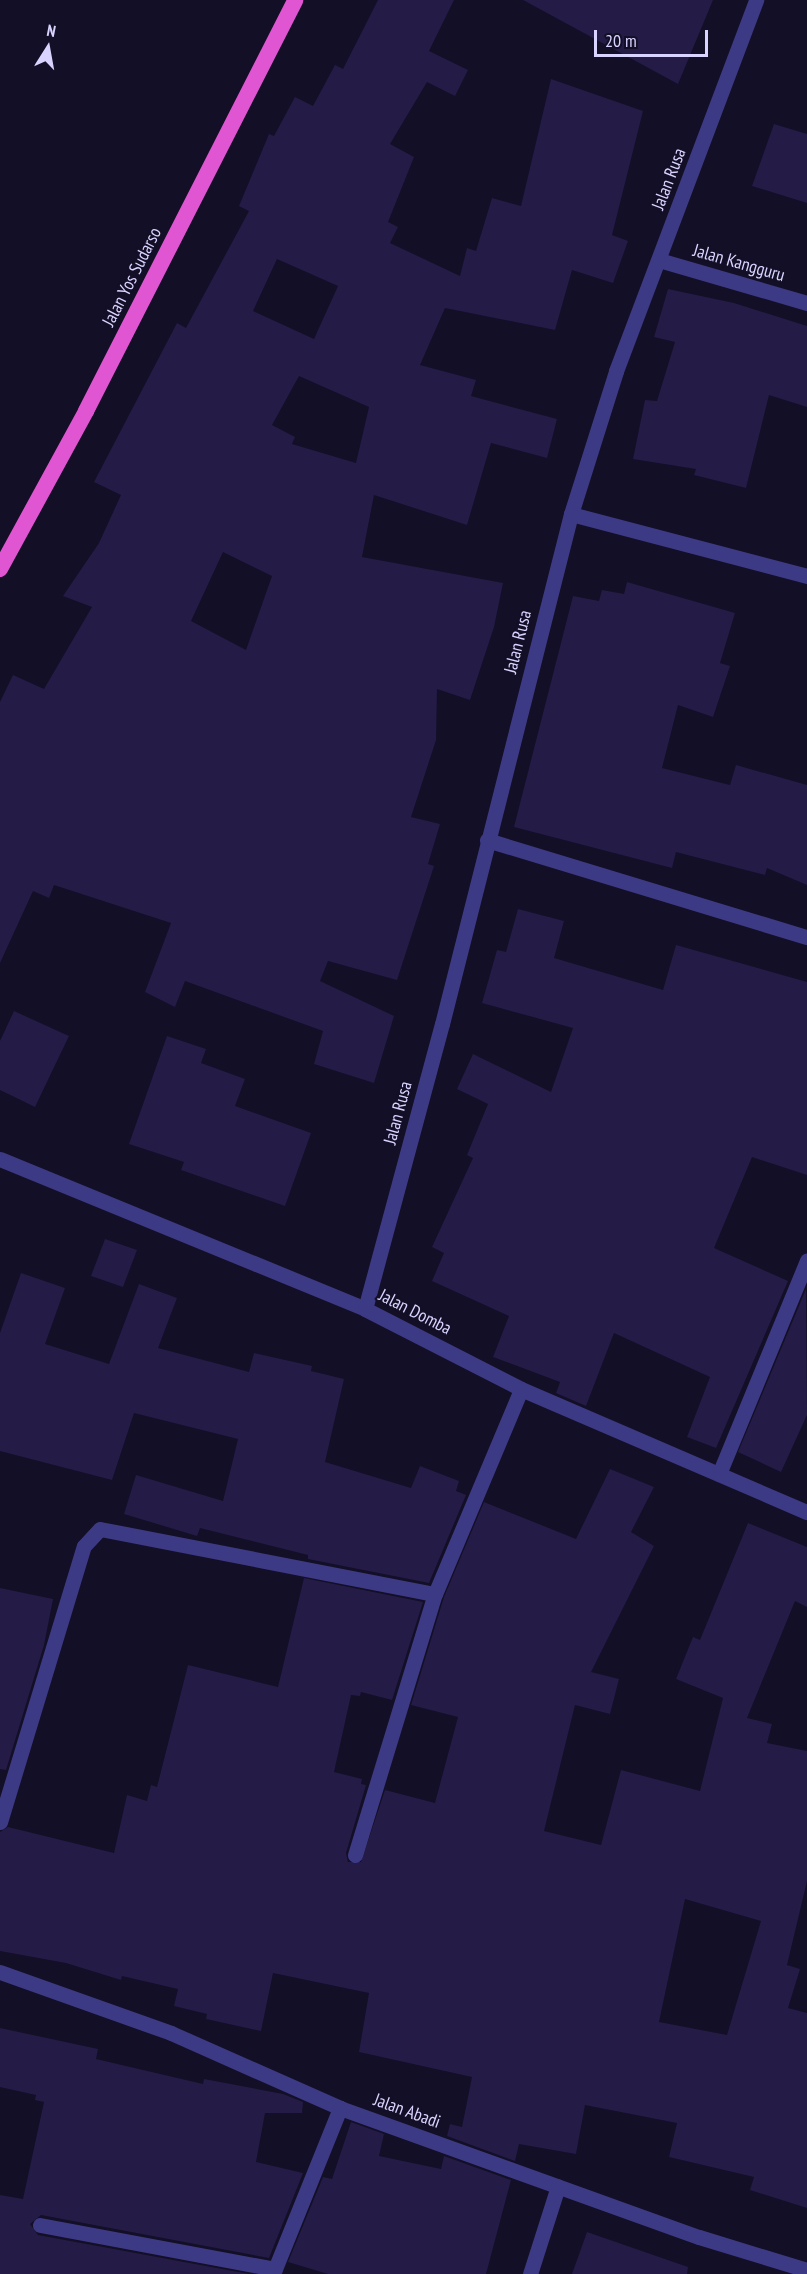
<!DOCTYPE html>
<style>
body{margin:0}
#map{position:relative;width:807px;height:2274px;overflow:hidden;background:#130f26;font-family:"PT Sans Narrow",sans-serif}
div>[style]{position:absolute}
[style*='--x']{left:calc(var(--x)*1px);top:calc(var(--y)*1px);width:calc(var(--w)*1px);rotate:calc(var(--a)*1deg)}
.building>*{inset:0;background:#241b47}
.minor>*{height:15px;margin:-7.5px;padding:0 7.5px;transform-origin:7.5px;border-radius:7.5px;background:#3d3a85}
.trunk>*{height:16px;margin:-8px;padding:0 8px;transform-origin:8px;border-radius:8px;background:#e055d1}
span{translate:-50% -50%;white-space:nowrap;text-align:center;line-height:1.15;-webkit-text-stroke:4.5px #130f26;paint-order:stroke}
.street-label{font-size:18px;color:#d9d4ff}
.north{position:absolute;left:18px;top:18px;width:60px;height:60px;-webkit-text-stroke:4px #130f26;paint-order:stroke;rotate:11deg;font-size:16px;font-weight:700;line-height:24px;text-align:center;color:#d9d4ff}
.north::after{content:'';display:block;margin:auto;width:21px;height:27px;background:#d9d4ff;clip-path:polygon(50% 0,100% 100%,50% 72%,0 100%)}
.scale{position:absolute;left:594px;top:30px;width:114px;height:27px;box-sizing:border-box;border:3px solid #d9d4ff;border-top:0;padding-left:8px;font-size:18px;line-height:21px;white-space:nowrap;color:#d9d4ff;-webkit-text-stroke:4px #130f26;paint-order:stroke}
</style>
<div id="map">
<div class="building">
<i style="clip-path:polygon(evenodd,378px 0,454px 0,429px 51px,468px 70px,455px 96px,427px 82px,390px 144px,414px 157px,388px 222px,398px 227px,390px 243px,460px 276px,467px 248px,476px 251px,492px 198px,521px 206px,551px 79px,643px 111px,612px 235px,628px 241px,613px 283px,572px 270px,555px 330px,445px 308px,420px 365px,476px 380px,471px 396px,557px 419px,547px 458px,491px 443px,467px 525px,374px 495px,362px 557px,503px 583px,494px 627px,470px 700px,437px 689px,436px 740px,411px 817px,440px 824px,428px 864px,434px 866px,397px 980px,328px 961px,320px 981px,394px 1016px,374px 1083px,314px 1064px,323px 1031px,185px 981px,175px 1007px,145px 992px,171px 923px,54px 885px,49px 898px,33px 891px,0 963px,0 702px,13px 675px,44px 689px,92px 607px,63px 596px,99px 543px,121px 495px,94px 482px,177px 323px,186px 328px,249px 211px,239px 206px,269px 134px,274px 136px,295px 97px,313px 106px,335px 65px,343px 69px,378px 0,277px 259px,338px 286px,314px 339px,253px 311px,277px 259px,378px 0,299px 376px,369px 407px,356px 463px,292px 444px,295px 437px,272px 425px,299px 376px,378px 0,223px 552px,272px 576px,246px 650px,191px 621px,223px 552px)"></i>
<i style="clip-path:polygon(523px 0,713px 0,678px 84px)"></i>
<i style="clip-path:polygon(774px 124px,807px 134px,807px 203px,752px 186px)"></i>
<i style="clip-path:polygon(668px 289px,734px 303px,807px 326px,807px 407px,769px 395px,746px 488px,694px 475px,696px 469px,633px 459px,645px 400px,657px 401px,675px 342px,654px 337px)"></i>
<i style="clip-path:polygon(627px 582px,735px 613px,720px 663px,730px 666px,713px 717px,678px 705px,662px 768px,730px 785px,736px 765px,807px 785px,807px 885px,767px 868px,765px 875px,676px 852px,672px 868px,514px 827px,573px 596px,599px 601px,602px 590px,624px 594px)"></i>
<i style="clip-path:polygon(518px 909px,564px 921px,554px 958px,663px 990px,676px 945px,807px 982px,807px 1175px,752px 1157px,714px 1248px,788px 1281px,716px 1448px,687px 1437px,710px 1377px,614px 1333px,586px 1406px,556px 1393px,560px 1382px,493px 1357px,509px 1316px,432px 1281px,444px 1253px,432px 1247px,473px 1158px,467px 1155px,488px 1104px,457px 1089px,473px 1054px,551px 1092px,573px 1028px,482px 1003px,497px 950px,506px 952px)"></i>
<i style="clip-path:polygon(14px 1011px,69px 1036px,35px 1107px,0 1090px,0 1041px)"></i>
<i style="clip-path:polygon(167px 1036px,206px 1049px,201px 1063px,245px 1079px,235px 1106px,311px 1133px,285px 1206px,181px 1170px,184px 1162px,129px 1144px)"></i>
<i style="clip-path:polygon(105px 1239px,137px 1250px,123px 1287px,91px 1276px)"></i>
<i style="clip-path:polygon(21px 1273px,65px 1288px,45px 1344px,109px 1364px,139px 1284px,177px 1298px,158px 1348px,249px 1372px,254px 1353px,312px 1366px,311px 1371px,344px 1379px,325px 1462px,411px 1488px,420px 1466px,459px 1481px,456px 1491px,466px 1495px,429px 1583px,308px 1559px,308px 1555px,200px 1528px,197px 1536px,124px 1514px,136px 1475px,223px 1501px,238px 1439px,134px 1413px,112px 1480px,0 1451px,0 1333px)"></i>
<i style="clip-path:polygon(806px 1289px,807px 1415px,781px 1472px,738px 1452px)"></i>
<i style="clip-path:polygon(evenodd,610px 1469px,654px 1487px,631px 1532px,654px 1546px,591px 1672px,619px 1679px,610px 1714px,575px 1705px,544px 1831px,601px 1845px,621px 1770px,700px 1791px,723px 1698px,676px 1679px,693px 1637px,700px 1640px,748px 1523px,807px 1547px,807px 1607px,795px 1601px,747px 1718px,772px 1724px,767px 1743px,807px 1751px,807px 1881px,787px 1965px,800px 1969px,788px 2008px,807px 2013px,807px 2208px,750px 2190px,754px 2177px,669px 2157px,677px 2123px,585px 2105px,576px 2154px,519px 2144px,515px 2161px,447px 2136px,450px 2124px,462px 2127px,472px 2077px,359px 2052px,369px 1993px,273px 1973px,261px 2031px,206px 2019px,207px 2014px,174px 2006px,178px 1989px,122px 1976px,121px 1980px,66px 1963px,0 1951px,0 1832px,8px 1827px,114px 1853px,127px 1795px,147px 1801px,151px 1785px,157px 1787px,188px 1665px,278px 1687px,304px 1578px,423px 1602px,392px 1700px,361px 1692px,360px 1696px,351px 1695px,334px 1772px,362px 1779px,361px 1784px,366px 1785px,346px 1853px,348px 1862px,361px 1862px,385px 1790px,435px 1803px,458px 1717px,411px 1705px,444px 1597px,484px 1502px,576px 1539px,610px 1469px,685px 1899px,761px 1921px,727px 2035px,659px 2022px,685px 1899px)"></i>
<i style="clip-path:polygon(0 1588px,53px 1599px,44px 1645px,6px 1770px,0 1769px)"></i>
<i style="clip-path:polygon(0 2028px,98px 2049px,96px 2059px,203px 2084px,204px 2079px,283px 2094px,303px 2102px,302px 2113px,265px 2113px,256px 2162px,303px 2173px,269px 2258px,41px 2215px,30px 2224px,38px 2235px,249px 2274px,0 2274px,0 2195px,23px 2199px,44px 2102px,35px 2100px,36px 2095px,0 2087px)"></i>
<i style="clip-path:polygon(351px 2122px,384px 2134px,379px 2156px,441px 2169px,444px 2156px,511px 2180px,486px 2274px,328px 2274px,288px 2262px,323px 2177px,332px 2179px)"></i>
<i style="clip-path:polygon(587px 2232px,688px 2267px,687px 2274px,572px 2274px)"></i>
</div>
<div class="minor">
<i style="--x:659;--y:260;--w:154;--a:16.2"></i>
<i style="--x:571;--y:514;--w:244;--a:14.7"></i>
<i style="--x:487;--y:840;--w:334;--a:16.9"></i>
<i style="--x:0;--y:1159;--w:395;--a:22.3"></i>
<i style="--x:365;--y:1309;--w:175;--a:27.1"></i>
<i style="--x:521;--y:1389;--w:311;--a:23.3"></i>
<i style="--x:365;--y:1309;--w:295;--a:-74.9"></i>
<i style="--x:442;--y:1024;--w:526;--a:-75.81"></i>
<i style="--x:571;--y:514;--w:150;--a:-72.5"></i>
<i style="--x:616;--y:371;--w:397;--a:-69.3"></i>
<i style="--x:719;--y:1474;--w:231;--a:-67.6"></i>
<i style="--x:0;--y:1822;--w:288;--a:-73.1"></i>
<i style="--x:84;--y:1546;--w:23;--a:-47"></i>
<i style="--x:100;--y:1529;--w:341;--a:11"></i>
<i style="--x:355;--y:1855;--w:273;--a:-73"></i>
<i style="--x:435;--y:1594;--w:222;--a:-67.2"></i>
<i style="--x:0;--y:1972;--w:182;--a:19.6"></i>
<i style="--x:171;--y:2033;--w:185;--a:23.9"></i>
<i style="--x:340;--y:2108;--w:381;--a:19.8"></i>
<i style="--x:699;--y:2237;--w:113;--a:17"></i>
<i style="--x:40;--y:2225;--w:239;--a:10.6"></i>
<i style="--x:275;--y:2269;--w:174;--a:-68"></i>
<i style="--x:530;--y:2274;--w:92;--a:-72.3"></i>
</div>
<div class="trunk">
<i style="--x:0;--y:569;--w:180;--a:-61.4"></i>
<i style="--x:86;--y:411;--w:461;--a:-63"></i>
</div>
<div class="street-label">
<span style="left:669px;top:179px;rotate:-69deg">Jalan Rusa</span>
<span style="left:739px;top:263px;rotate:16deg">Jalan Kangguru</span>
<span style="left:132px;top:277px;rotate:-63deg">Jalan Yos Sudarso</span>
<span style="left:518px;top:642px;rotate:-76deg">Jalan Rusa</span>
<span style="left:398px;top:1113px;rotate:-75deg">Jalan Rusa</span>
<span style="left:415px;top:1312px;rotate:27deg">Jalan Domba</span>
<span style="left:407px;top:2111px;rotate:20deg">Jalan Abadi</span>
</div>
<div class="north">N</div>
<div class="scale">20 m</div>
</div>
